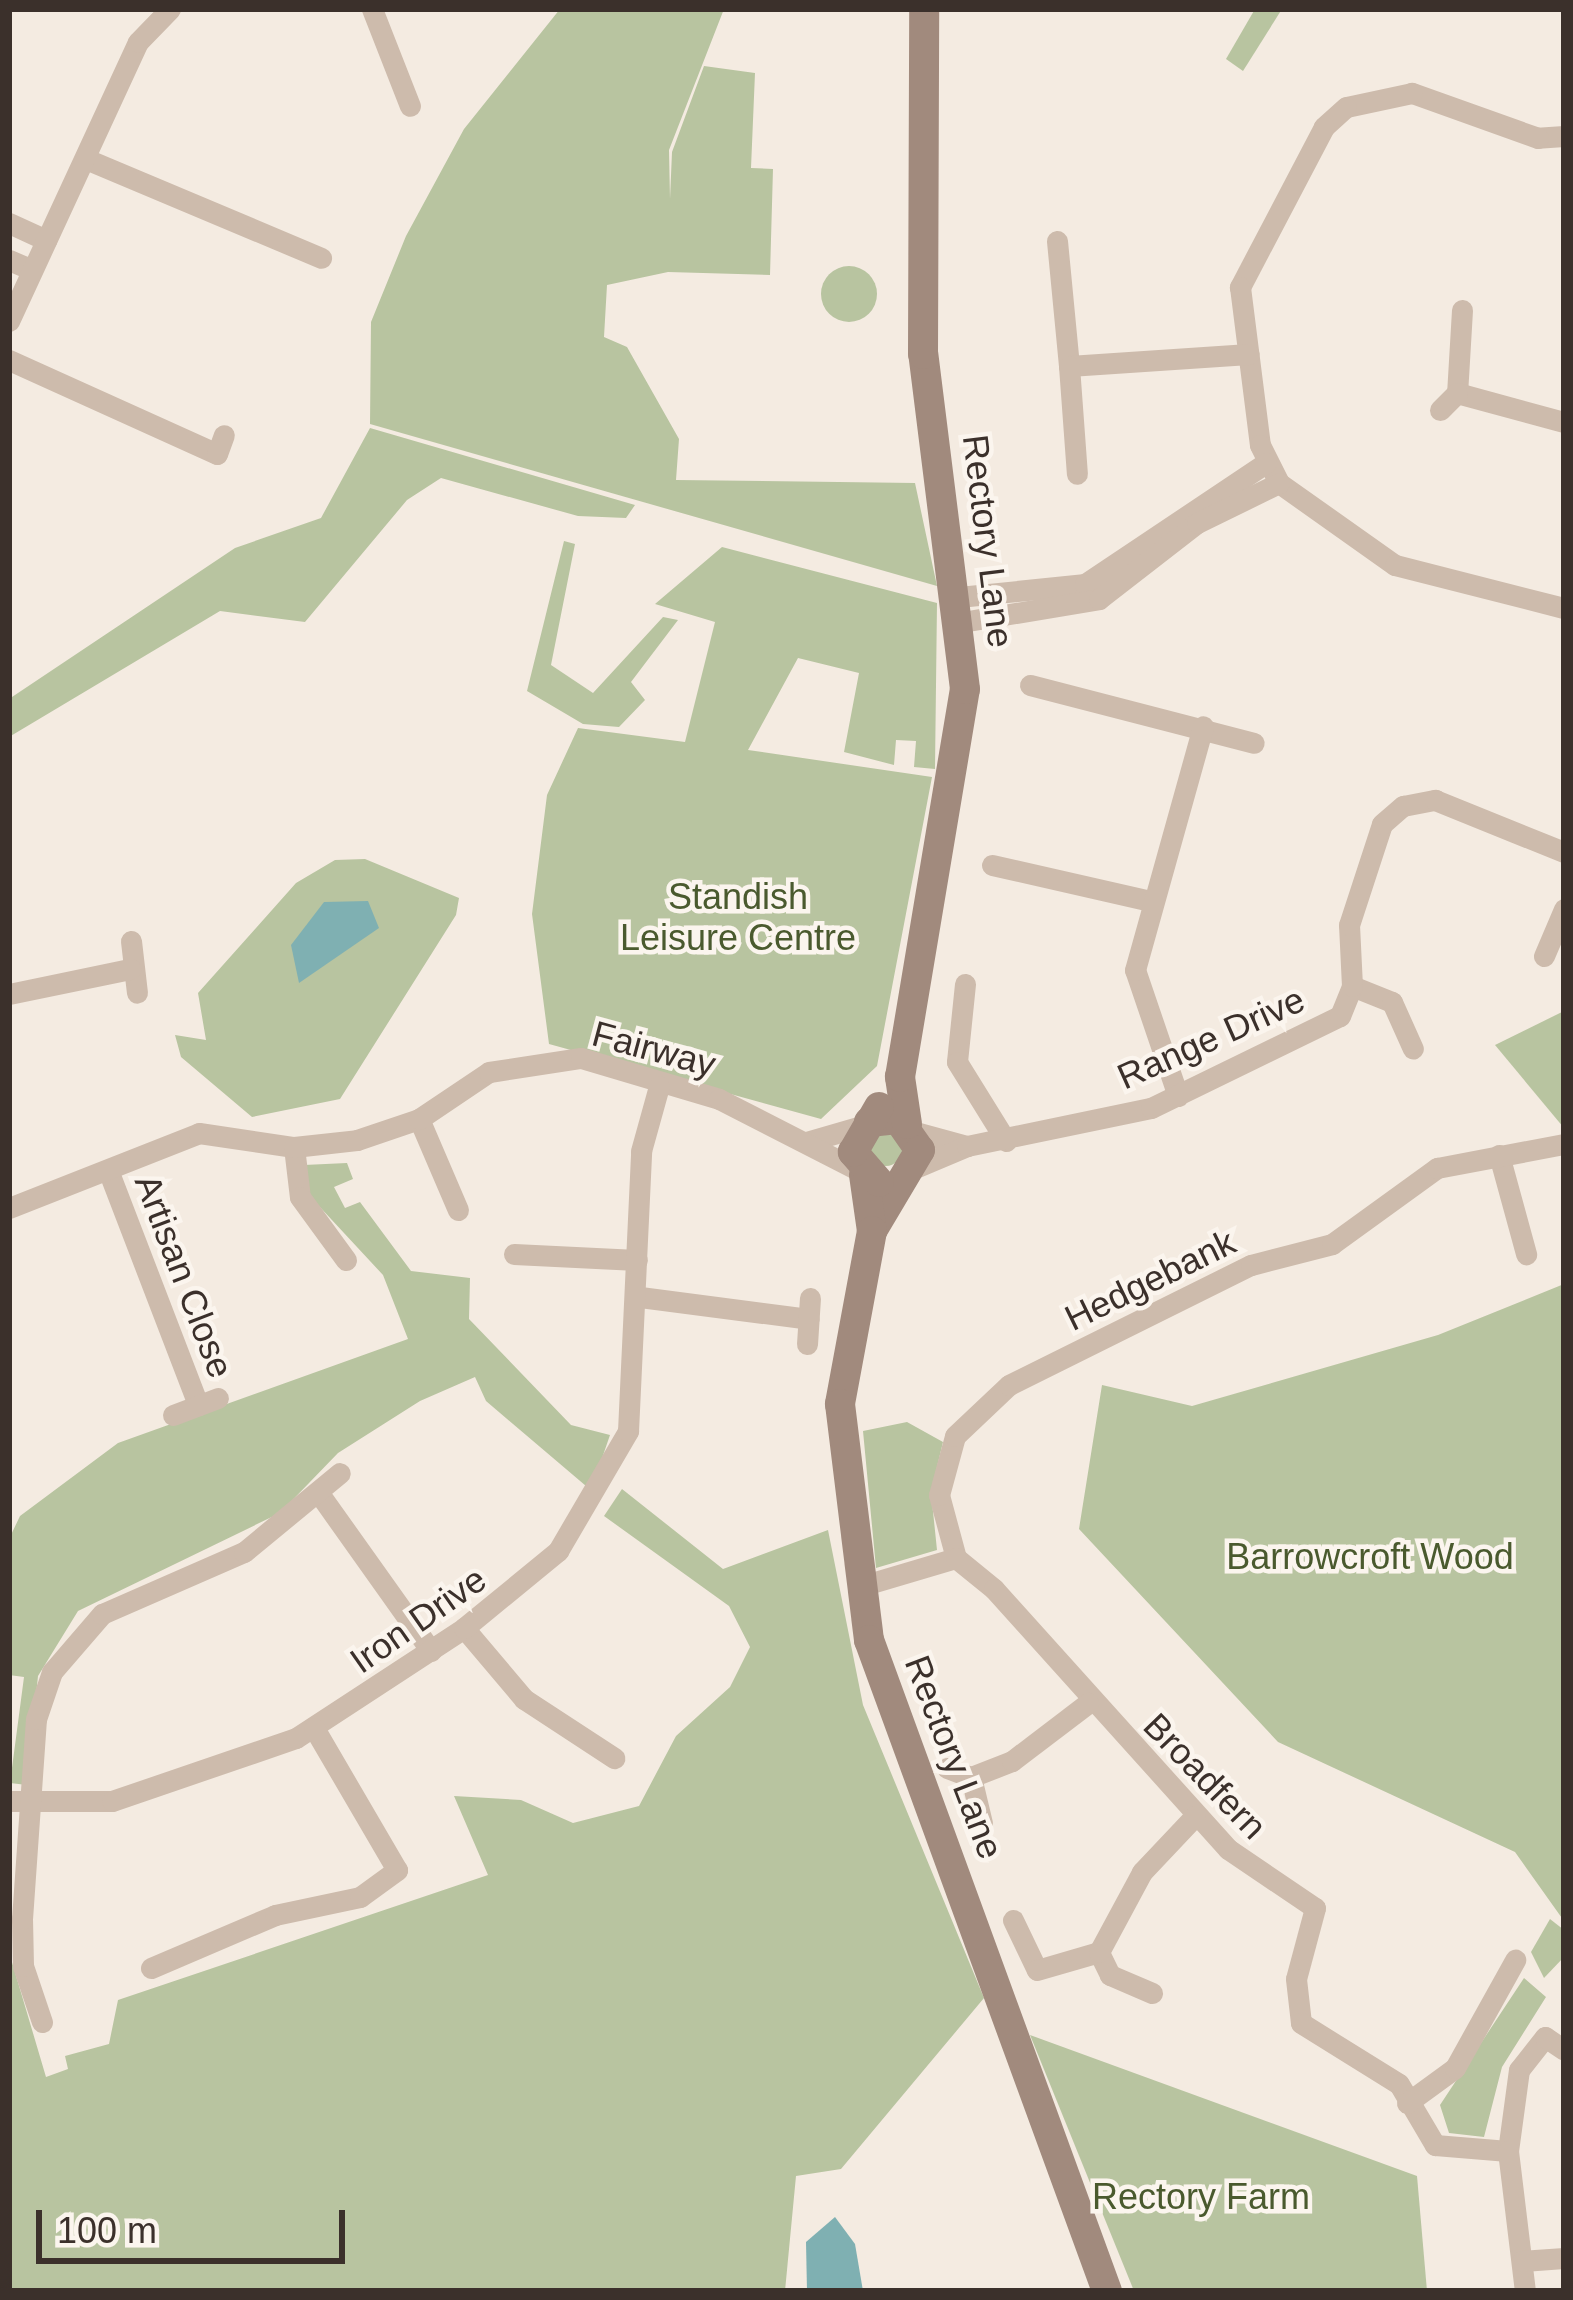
<!DOCTYPE html>
<style>
body{margin:0}
#map{position:relative;width:1573px;height:2300px;overflow:hidden;background:#f4ebe1;font-family:Helvetica,sans-serif}
div>[style]{position:absolute}
[style*='--x']{left:calc(var(--x)*1px);top:calc(var(--y)*1px);width:calc(var(--w)*1px);rotate:calc(var(--a)*1deg)}
.green>*{inset:0;background:#b8c4a0}
.round{border-radius:50%}
.water>*{inset:0;background:#7fb0b2}
.street>*{height:21px;margin:-10.5px;padding:0 10.5px;transform-origin:10.5px;border-radius:10.5px;background:#cdbbac}
.secondary>*{height:30px;margin:-15px;padding:0 15px;transform-origin:15px;border-radius:15px;background:#a18a7d}
span{translate:-50% -50%;white-space:nowrap;text-align:center;line-height:1.15;-webkit-text-stroke:9px #fbf5ee;paint-order:stroke}
.street-label{font-size:36px;color:#3b302b}
.park-label{font-size:36px;color:#4a5a2e}
.frame{position:absolute;inset:0;border:12px solid #3b302b;pointer-events:none}
.scale{position:absolute;left:36px;top:2210px;width:309px;height:54px;box-sizing:border-box;border:6px solid #3b302b;border-top:0;padding-left:15px;font-size:36px;line-height:42px;white-space:nowrap;color:#3b302b;-webkit-text-stroke:9px #fbf5ee;paint-order:stroke}
</style>
<div id="map">
<div class="green">
<i style="clip-path:polygon(560px 9px,724px 9px,669px 150px,670px 199px,672px 152px,704px 66px,755px 73px,751px 168px,773px 169px,770px 275px,668px 272px,607px 285px,604px 337px,627px 347px,679px 439px,676px 480px,915px 483px,937px 586px,370px 424px,371px 322px,406px 236px,464px 129px)"></i>
<i style="clip-path:polygon(1255px 9px,1282px 9px,1243px 71px,1226px 59px)"></i>
<i class="round" style="left:821px;top:266px;width:56px;height:56px"></i>
<i style="clip-path:polygon(370px 428px,635px 505px,626px 518px,578px 516px,441px 478px,407px 500px,305px 622px,220px 611px,9px 737px,9px 699px,235px 548px,321px 518px)"></i>
<i style="clip-path:polygon(564px 541px,575px 544px,551px 665px,593px 693px,663px 617px,678px 620px,631px 682px,645px 700px,619px 727px,583px 724px,527px 691px)"></i>
<i style="clip-path:polygon(722px 547px,937px 603px,935px 769px,914px 767px,916px 741px,896px 740px,894px 765px,844px 752px,859px 673px,798px 658px,748px 750px,932px 777px,877px 1066px,821px 1119px,549px 1044px,532px 914px,547px 795px,578px 728px,685px 742px,715px 622px,655px 604px)"></i>
<i style="clip-path:polygon(365px 859px,459px 898px,456px 915px,340px 1099px,252px 1117px,181px 1057px,175px 1035px,206px 1040px,198px 993px,296px 883px,335px 860px)"></i>
<i style="clip-path:polygon(1564px 1011px,1564px 1128px,1495px 1045px)"></i>
<i class="round" style="left:870px;top:1134px;width:32px;height:32px"></i>
<i style="clip-path:polygon(347px 1163px,353px 1179px,334px 1187px,345px 1208px,360px 1202px,411px 1271px,470px 1278px,469px 1319px,571px 1425px,610px 1435px,599px 1467px,586px 1486px,486px 1401px,475px 1377px,420px 1401px,338px 1453px,280px 1513px,78px 1611px,38px 1676px,27px 1785px,10px 1783px,24px 1677px,9px 1675px,9px 1539px,20px 1516px,118px 1443px,408px 1339px,383px 1275px,305px 1191px,304px 1165px)"></i>
<i style="clip-path:polygon(1564px 1284px,1564px 1921px,1515px 1852px,1278px 1742px,1079px 1529px,1102px 1385px,1192px 1406px,1438px 1335px)"></i>
<i style="clip-path:polygon(907px 1422px,943px 1442px,931px 1492px,937px 1550px,876px 1568px,863px 1431px)"></i>
<i style="clip-path:polygon(622px 1489px,723px 1569px,828px 1530px,863px 1705px,984px 1998px,841px 2169px,796px 2176px,785px 2291px,9px 2291px,9px 1952px,46px 2077px,68px 2069px,65px 2056px,109px 2044px,118px 2000px,488px 1875px,454px 1796px,521px 1800px,573px 1823px,639px 1806px,676px 1736px,730px 1687px,750px 1647px,729px 1606px,604px 1516px)"></i>
<i style="clip-path:polygon(1550px 1919px,1564px 1930px,1564px 1957px,1544px 1978px,1531px 1952px)"></i>
<i style="clip-path:polygon(1524px 1978px,1546px 1997px,1502px 2067px,1484px 2137px,1449px 2133px,1440px 2105px)"></i>
<i style="clip-path:polygon(1030px 2035px,1417px 2176px,1427px 2291px,1134px 2291px)"></i>
</div>
<div class="water">
<i style="clip-path:polygon(368px 901px,379px 928px,299px 983px,291px 945px,324px 902px)"></i>
<i style="clip-path:polygon(835px 2217px,855px 2244px,863px 2291px,807px 2291px,806px 2242px)"></i>
</div>
<div class="street">
<i style="--x:372;--y:9;--w:104;--a:68.6"></i>
<i style="--x:1564;--y:136;--w:26;--a:176"></i>
<i style="--x:1538;--y:138;--w:134;--a:-160.3"></i>
<i style="--x:1412;--y:93;--w:67;--a:168"></i>
<i style="--x:1346;--y:107;--w:30;--a:138"></i>
<i style="--x:1324;--y:127;--w:181;--a:117.7"></i>
<i style="--x:1240;--y:287;--w:159;--a:82.8"></i>
<i style="--x:1260;--y:445;--w:42;--a:63.4"></i>
<i style="--x:1279;--y:483;--w:142;--a:35.3"></i>
<i style="--x:1395;--y:565;--w:174;--a:14.3"></i>
<i style="--x:86;--y:159;--w:255;--a:22.8"></i>
<i style="--x:9;--y:223;--w:41;--a:24.7"></i>
<i style="--x:1057;--y:241;--w:126;--a:84.5"></i>
<i style="--x:1069;--y:366;--w:180;--a:-3.8"></i>
<i style="--x:9;--y:260;--w:25;--a:23"></i>
<i style="--x:1462;--y:310;--w:83;--a:93.4"></i>
<i style="--x:1457;--y:393;--w:111;--a:15.2"></i>
<i style="--x:9;--y:321;--w:307;--a:-65.2"></i>
<i style="--x:138;--y:42;--w:46;--a:-45.9"></i>
<i style="--x:9;--y:360;--w:228;--a:24.3"></i>
<i style="--x:217;--y:454;--w:20;--a:-70"></i>
<i style="--x:1069;--y:366;--w:108;--a:85.8"></i>
<i style="--x:1440;--y:410;--w:24;--a:-45"></i>
<i style="--x:959;--y:597;--w:127;--a:-5.9"></i>
<i style="--x:1085;--y:584;--w:218;--a:-33.8"></i>
<i style="--x:962;--y:622;--w:139;--a:-9.5"></i>
<i style="--x:1099;--y:599;--w:124;--a:-37.8"></i>
<i style="--x:1197;--y:523;--w:91;--a:-26"></i>
<i style="--x:1030;--y:685;--w:231;--a:14.5"></i>
<i style="--x:992;--y:865;--w:158;--a:12.8"></i>
<i style="--x:131;--y:941;--w:52;--a:83.4"></i>
<i style="--x:1544;--y:956;--w:51;--a:-66.9"></i>
<i style="--x:965;--y:984;--w:78;--a:95.9"></i>
<i style="--x:957;--y:1062;--w:93;--a:58.2"></i>
<i style="--x:1352;--y:986;--w:43;--a:21.8"></i>
<i style="--x:1392;--y:1002;--w:51;--a:65.9"></i>
<i style="--x:9;--y:994;--w:124;--a:-11.7"></i>
<i style="--x:1178;--y:1096;--w:133;--a:-108.8"></i>
<i style="--x:1135;--y:970;--w:253;--a:-74.4"></i>
<i style="--x:419;--y:1119;--w:99;--a:66.8"></i>
<i style="--x:915;--y:1132;--w:54;--a:15.1"></i>
<i style="--x:967;--y:1146;--w:56;--a:157.1"></i>
<i style="--x:806;--y:1142;--w:61;--a:-16.1"></i>
<i style="--x:967;--y:1146;--w:188;--a:-11.7"></i>
<i style="--x:1151;--y:1108;--w:210;--a:-26"></i>
<i style="--x:1340;--y:1016;--w:32;--a:-68"></i>
<i style="--x:1352;--y:986;--w:61;--a:-92.8"></i>
<i style="--x:1349;--y:925;--w:106;--a:-71.9"></i>
<i style="--x:1382;--y:824;--w:28;--a:-41"></i>
<i style="--x:1403;--y:806;--w:33;--a:-11"></i>
<i style="--x:1435;--y:800;--w:139;--a:22"></i>
<i style="--x:294;--y:1147;--w:50;--a:83.2"></i>
<i style="--x:300;--y:1197;--w:78;--a:53.9"></i>
<i style="--x:1499;--y:1155;--w:103;--a:74.7"></i>
<i style="--x:108;--y:1170;--w:252;--a:69"></i>
<i style="--x:9;--y:1208;--w:204;--a:-21.5"></i>
<i style="--x:199;--y:1133;--w:96;--a:8.4"></i>
<i style="--x:294;--y:1147;--w:63;--a:-6.3"></i>
<i style="--x:357;--y:1140;--w:65;--a:-18.7"></i>
<i style="--x:419;--y:1119;--w:84;--a:-33.9"></i>
<i style="--x:489;--y:1072;--w:93;--a:-8.7"></i>
<i style="--x:581;--y:1058;--w:144;--a:16.5"></i>
<i style="--x:719;--y:1099;--w:158;--a:27.1"></i>
<i style="--x:514;--y:1254;--w:123;--a:2.8"></i>
<i style="--x:640;--y:1297;--w:170;--a:7.4"></i>
<i style="--x:807;--y:1344;--w:46;--a:-86.3"></i>
<i style="--x:173;--y:1415;--w:48;--a:-20.7"></i>
<i style="--x:318;--y:1492;--w:195;--a:54.6"></i>
<i style="--x:956;--y:1558;--w:65;--a:-105.1"></i>
<i style="--x:939;--y:1495;--w:61;--a:-74.8"></i>
<i style="--x:955;--y:1436;--w:74;--a:-43.4"></i>
<i style="--x:1009;--y:1385;--w:270;--a:-26.4"></i>
<i style="--x:1251;--y:1265;--w:84;--a:-14.5"></i>
<i style="--x:1332;--y:1244;--w:130;--a:-35.9"></i>
<i style="--x:1437;--y:1168;--w:129;--a:-10.7"></i>
<i style="--x:858;--y:1587;--w:102;--a:-16.5"></i>
<i style="--x:956;--y:1558;--w:49;--a:39.2"></i>
<i style="--x:994;--y:1589;--w:350;--a:48"></i>
<i style="--x:1228;--y:1849;--w:105;--a:34.1"></i>
<i style="--x:1315;--y:1908;--w:73;--a:105"></i>
<i style="--x:1296;--y:1979;--w:44;--a:83.5"></i>
<i style="--x:1301;--y:2023;--w:115;--a:31.9"></i>
<i style="--x:1399;--y:2084;--w:71;--a:59.5"></i>
<i style="--x:1435;--y:2145;--w:73;--a:4.7"></i>
<i style="--x:1508;--y:2151;--w:82;--a:-82.3"></i>
<i style="--x:1519;--y:2070;--w:42;--a:-51.8"></i>
<i style="--x:1545;--y:2037;--w:23;--a:34"></i>
<i style="--x:464;--y:1628;--w:93;--a:49.8"></i>
<i style="--x:524;--y:1699;--w:108;--a:33.2"></i>
<i style="--x:947;--y:1768;--w:26;--a:21"></i>
<i style="--x:971;--y:1777;--w:44;--a:-21.3"></i>
<i style="--x:1012;--y:1761;--w:96;--a:-37.3"></i>
<i style="--x:971;--y:1777;--w:47;--a:76.6"></i>
<i style="--x:9;--y:1801;--w:103;--a:0"></i>
<i style="--x:112;--y:1801;--w:194;--a:-18.9"></i>
<i style="--x:296;--y:1738;--w:201;--a:-33.2"></i>
<i style="--x:464;--y:1628;--w:122;--a:-39.3"></i>
<i style="--x:558;--y:1551;--w:139;--a:-59.7"></i>
<i style="--x:628;--y:1431;--w:280;--a:-87.3"></i>
<i style="--x:641;--y:1151;--w:67;--a:-74.5"></i>
<i style="--x:1013;--y:1920;--w:55;--a:64.4"></i>
<i style="--x:1037;--y:1970;--w:65;--a:-16.2"></i>
<i style="--x:151;--y:1968;--w:135;--a:-23.1"></i>
<i style="--x:275;--y:1915;--w:87;--a:-12"></i>
<i style="--x:360;--y:1897;--w:46;--a:-36.1"></i>
<i style="--x:397;--y:1870;--w:164;--a:-120.3"></i>
<i style="--x:1152;--y:1993;--w:46;--a:-156.8"></i>
<i style="--x:1110;--y:1975;--w:25;--a:-116"></i>
<i style="--x:1099;--y:1952;--w:91;--a:-61.7"></i>
<i style="--x:1142;--y:1872;--w:77;--a:-46.6"></i>
<i style="--x:42;--y:2022;--w:59;--a:-108.7"></i>
<i style="--x:23;--y:1966;--w:47;--a:-91.2"></i>
<i style="--x:22;--y:1919;--w:200;--a:-86"></i>
<i style="--x:36;--y:1719;--w:50;--a:-71.2"></i>
<i style="--x:52;--y:1672;--w:77;--a:-49.2"></i>
<i style="--x:102;--y:1614;--w:155;--a:-23.6"></i>
<i style="--x:244;--y:1552;--w:124;--a:-39.5"></i>
<i style="--x:1407;--y:2103;--w:59;--a:-36.1"></i>
<i style="--x:1455;--y:2068;--w:124;--a:-60.9"></i>
<i style="--x:1508;--y:2151;--w:141;--a:83.1"></i>
<i style="--x:1522;--y:2261;--w:42;--a:-4.1"></i>
</div>
<div class="secondary">
<i style="--x:869;--y:1122;--w:29;--a:-6"></i>
<i style="--x:898;--y:1119;--w:38;--a:55"></i>
<i style="--x:920;--y:1150;--w:94;--a:120.7"></i>
<i style="--x:907;--y:1124;--w:48;--a:-98.5"></i>
<i style="--x:900;--y:1077;--w:393;--a:-80.5"></i>
<i style="--x:965;--y:689;--w:338;--a:-97.1"></i>
<i style="--x:923;--y:354;--w:345;--a:-89.8"></i>
<i style="--x:864;--y:1175;--w:57;--a:81.9"></i>
<i style="--x:872;--y:1231;--w:176;--a:100.5"></i>
<i style="--x:840;--y:1404;--w:238;--a:83"></i>
<i style="--x:869;--y:1640;--w:693;--a:69.92"></i>
<i style="--x:879;--y:1182;--w:40;--a:-131"></i>
<i style="--x:853;--y:1152;--w:52;--a:-60"></i>
</div>
<div class="street-label">
<span style="left:988px;top:541px;rotate:83deg">Rectory Lane</span>
<span style="left:1211px;top:1038px;rotate:-24deg">Range Drive</span>
<span style="left:654px;top:1049px;rotate:15deg">Fairway</span>
<span style="left:184px;top:1276px;rotate:69deg">Artisan Close</span>
<span style="left:1150px;top:1280px;rotate:-26deg">Hedgebank</span>
<span style="left:418px;top:1620px;rotate:-35deg">Iron Drive</span>
<span style="left:954px;top:1757px;rotate:69deg">Rectory Lane</span>
<span style="left:1205px;top:1776px;rotate:46deg">Broadfern</span>
</div>
<div class="park-label">
<span style="left:738px;top:917px">Standish<br>Leisure Centre</span>
<span style="left:1370px;top:1557px">Barrowcroft Wood</span>
<span style="left:1201px;top:2197px">Rectory Farm</span>
</div>
<div class="frame"></div>
<div class="scale">100 m</div>
</div>
